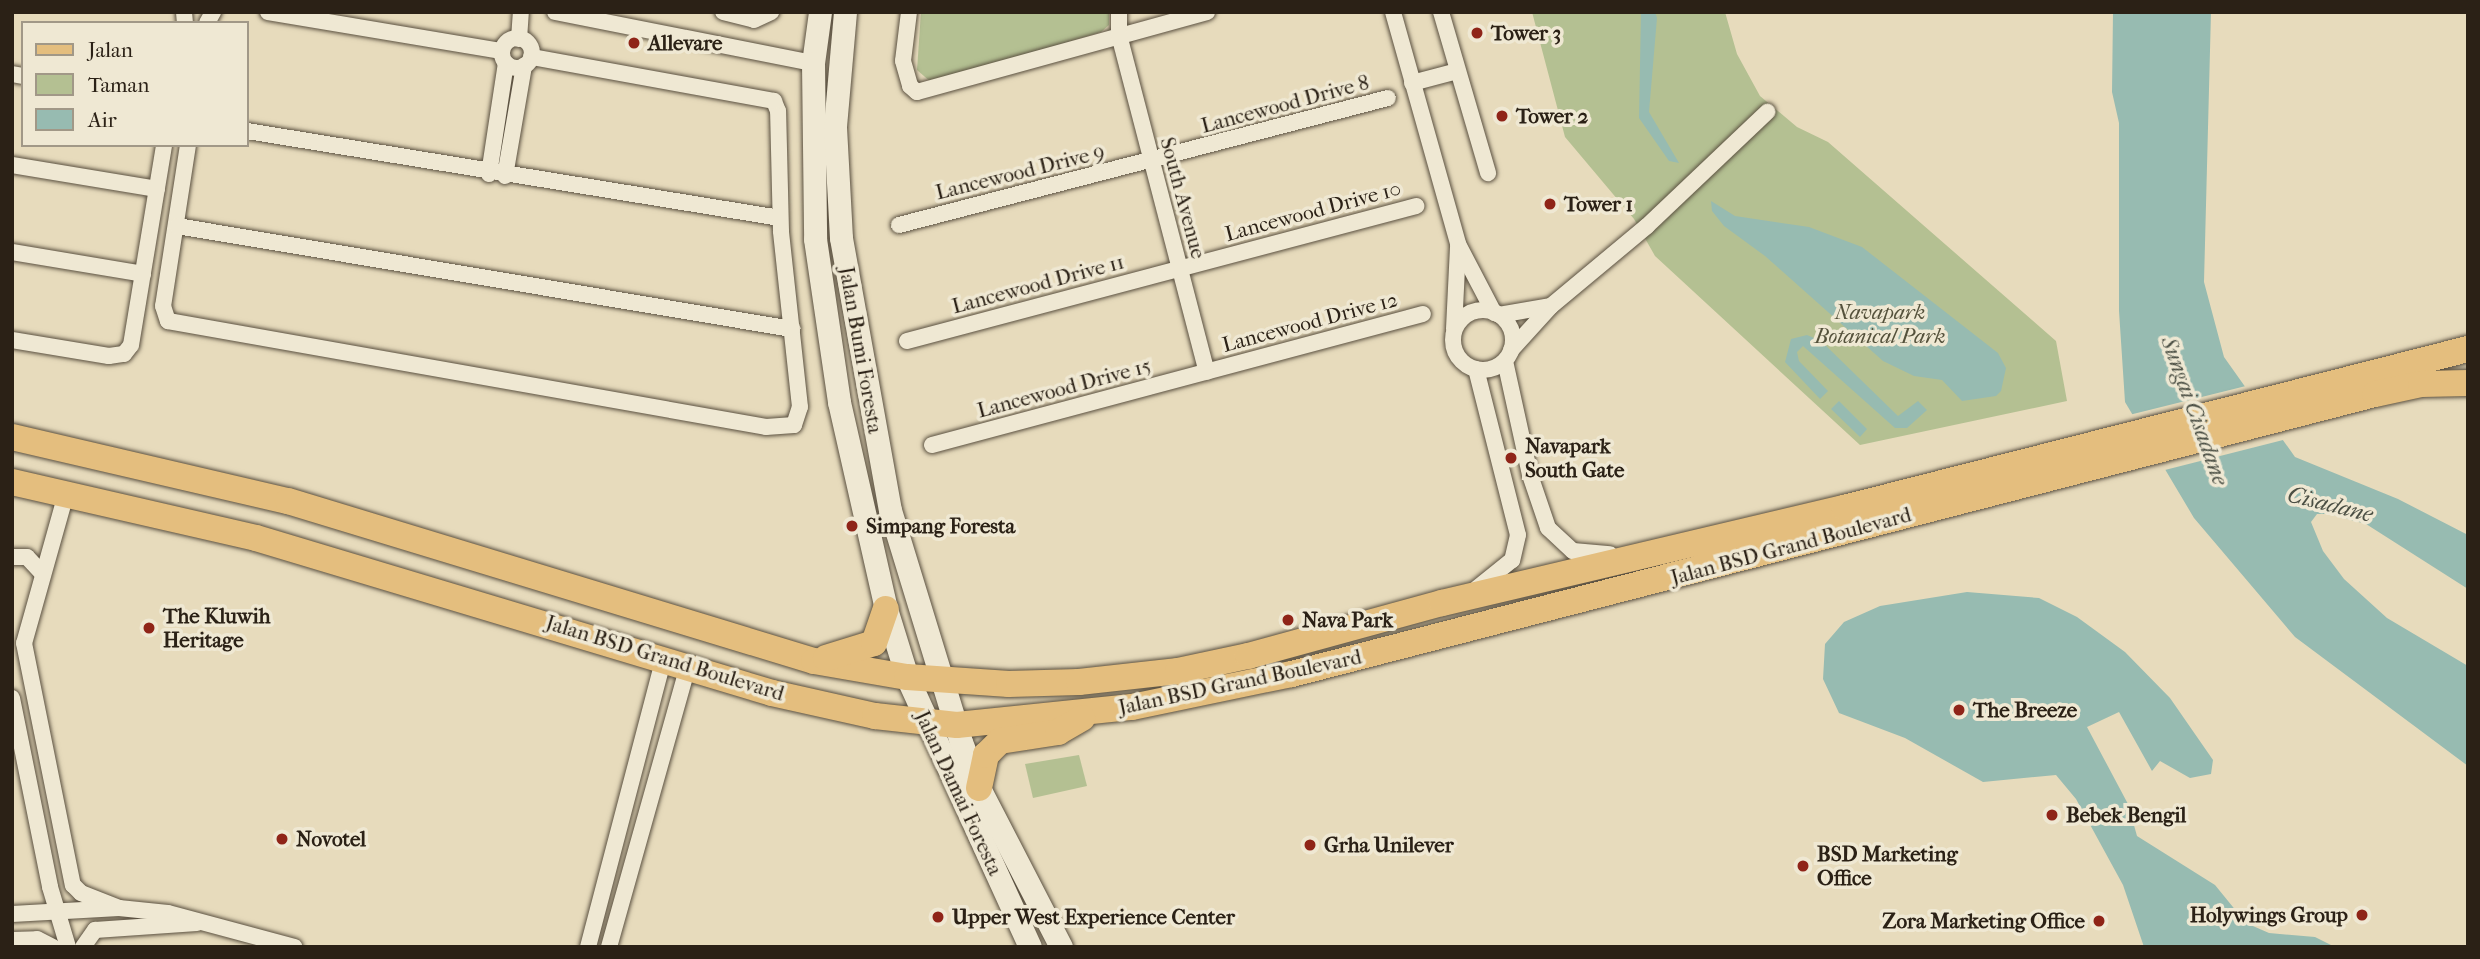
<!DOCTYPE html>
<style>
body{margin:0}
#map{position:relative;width:2480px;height:959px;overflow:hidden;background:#e7dbbc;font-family:"IM FELL French Canon",serif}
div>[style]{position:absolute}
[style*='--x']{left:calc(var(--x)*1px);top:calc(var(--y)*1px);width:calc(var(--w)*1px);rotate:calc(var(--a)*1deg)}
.green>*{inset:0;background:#b4c092}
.water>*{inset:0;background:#97bbb1}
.pier>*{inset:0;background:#e7dbbc}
.roads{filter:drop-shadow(0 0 2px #5a5040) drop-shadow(0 0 2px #5a5040)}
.minor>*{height:16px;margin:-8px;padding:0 8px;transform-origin:8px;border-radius:8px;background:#efe8d3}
.minor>.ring{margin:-8px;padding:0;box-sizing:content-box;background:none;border:16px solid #efe8d3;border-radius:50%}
.secondary>*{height:23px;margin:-11.5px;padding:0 11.5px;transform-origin:11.5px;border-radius:11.5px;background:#efe8d3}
.primary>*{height:26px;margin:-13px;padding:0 13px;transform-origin:13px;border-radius:13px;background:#e4be7e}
.dots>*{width:19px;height:19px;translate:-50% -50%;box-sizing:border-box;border:4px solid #efe8d3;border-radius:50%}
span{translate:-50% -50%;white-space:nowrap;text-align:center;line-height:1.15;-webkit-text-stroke:7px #efe8d3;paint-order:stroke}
.poi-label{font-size:21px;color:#2b2116;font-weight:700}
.left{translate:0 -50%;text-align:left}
.right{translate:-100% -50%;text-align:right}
.street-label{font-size:21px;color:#2b2116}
.park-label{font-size:21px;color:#54513b;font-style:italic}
.water-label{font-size:23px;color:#4b4f44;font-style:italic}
.frame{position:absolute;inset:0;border:14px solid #2b2116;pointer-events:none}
.legend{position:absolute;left:21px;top:21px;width:228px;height:126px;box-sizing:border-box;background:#efe8d3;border:2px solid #a19887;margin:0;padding:9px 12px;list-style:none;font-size:21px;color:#2b2116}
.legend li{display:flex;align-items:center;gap:14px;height:35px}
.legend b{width:35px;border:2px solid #a19887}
</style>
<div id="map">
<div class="green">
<i style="clip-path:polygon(921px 12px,1109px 12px,1109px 25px,1101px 32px,932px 83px,917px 70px)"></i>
<i style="clip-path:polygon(1532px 12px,1725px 12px,1737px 54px,1760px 96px,1797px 127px,1828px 142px,2056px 341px,2067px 401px,1860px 445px,1655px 256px,1634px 219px,1565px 137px)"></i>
<i style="clip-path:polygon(1079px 755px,1087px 786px,1033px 798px,1025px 764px)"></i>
</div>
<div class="water">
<i style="clip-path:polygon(1641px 12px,1655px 12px,1657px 18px,1649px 112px,1679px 163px,1669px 161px,1639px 118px)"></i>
<i style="clip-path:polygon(2113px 12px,2211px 12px,2204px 282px,2224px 357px,2295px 457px,2398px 499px,2468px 535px,2468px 589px,2366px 524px,2329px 514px,2317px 514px,2311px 522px,2323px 551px,2344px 579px,2387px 618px,2468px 666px,2468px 766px,2295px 637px,2194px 518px,2125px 402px,2119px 311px,2119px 123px,2112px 92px)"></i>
<i style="clip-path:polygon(1711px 201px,1735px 216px,1809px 227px,1862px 247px,1998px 353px,2006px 368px,2001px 391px,1996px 396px,1962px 401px,1942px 380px,1914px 376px,1883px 361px,1765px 256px,1724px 226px,1712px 211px)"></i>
<i style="clip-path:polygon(1807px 335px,1821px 341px,1898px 416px,1918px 401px,1927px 410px,1907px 428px,1895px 428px,1803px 346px,1797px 352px,1799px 361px,1828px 391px,1820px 399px,1785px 362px,1791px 339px)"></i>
<i style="clip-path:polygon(1839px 401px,1867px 429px,1860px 437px,1831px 409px)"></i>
<i style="clip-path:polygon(1967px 592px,2039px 598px,2077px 617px,2125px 652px,2170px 698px,2213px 760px,2211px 774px,2190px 778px,2160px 761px,2152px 771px,2119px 712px,2087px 727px,2128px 804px,2137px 836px,2215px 885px,2246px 923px,2269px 933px,2315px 937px,2335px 947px,2144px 947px,2123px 885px,2076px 799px,2056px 775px,1983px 782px,1905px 738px,1839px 713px,1823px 679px,1825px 644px,1844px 622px,1880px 606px)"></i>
</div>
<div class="pier">
<i style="clip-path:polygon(2250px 385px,2287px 439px,2161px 471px,2129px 415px)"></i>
</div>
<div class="roads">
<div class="minor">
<i style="--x:184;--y:12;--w:11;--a:85"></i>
<i style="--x:268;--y:12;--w:237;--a:9.5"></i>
<i style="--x:555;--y:12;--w:263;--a:11.2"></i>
<i style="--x:723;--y:12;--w:32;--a:14"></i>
<i style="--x:754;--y:20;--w:19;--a:-25"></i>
<i style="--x:909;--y:12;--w:49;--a:97"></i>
<i style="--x:903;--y:61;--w:26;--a:74"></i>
<i style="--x:910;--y:86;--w:9;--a:41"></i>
<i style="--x:917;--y:92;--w:301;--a:-15.4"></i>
<i style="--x:1119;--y:12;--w:23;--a:90"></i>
<i style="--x:1119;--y:35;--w:348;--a:75.4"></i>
<i style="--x:1393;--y:12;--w:241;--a:74.3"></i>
<i style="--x:1458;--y:244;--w:78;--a:62.4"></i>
<i style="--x:1441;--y:12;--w:168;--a:73.7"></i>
<i style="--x:207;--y:23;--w:13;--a:-61"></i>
<i class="ring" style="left:502px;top:38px;width:14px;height:14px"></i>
<i style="--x:519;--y:39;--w:27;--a:-86"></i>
<i style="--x:12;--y:74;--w:11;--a:10"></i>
<i style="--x:1412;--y:83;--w:47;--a:-14.9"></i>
<i style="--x:247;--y:131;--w:540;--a:9.27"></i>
<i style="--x:188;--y:145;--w:163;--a:98.8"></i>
<i style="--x:163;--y:306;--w:16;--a:72"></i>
<i style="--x:168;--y:321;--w:607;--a:10.05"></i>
<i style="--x:766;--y:427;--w:28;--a:-4"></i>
<i style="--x:794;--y:425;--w:19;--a:-72"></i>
<i style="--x:800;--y:407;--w:177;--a:-96.2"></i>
<i style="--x:781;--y:231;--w:120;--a:-91.4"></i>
<i style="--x:778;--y:111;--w:11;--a:-112"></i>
<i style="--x:774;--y:101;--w:247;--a:-169.7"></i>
<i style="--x:12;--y:165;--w:147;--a:9.4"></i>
<i style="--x:489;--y:174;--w:112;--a:-81.3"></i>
<i style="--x:505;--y:176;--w:112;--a:-80.2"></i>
<i style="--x:899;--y:225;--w:505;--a:-14.56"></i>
<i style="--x:177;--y:226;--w:624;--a:9.51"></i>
<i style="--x:12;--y:252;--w:133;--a:9.5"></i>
<i class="ring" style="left:1453px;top:310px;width:44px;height:44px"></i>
<i style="--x:1499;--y:315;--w:53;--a:-9.8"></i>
<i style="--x:1454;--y:329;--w:82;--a:-87.2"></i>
<i style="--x:12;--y:340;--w:98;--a:9.4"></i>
<i style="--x:109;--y:356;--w:15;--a:-8"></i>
<i style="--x:124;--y:354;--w:11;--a:-52"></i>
<i style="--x:131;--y:345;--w:203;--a:-80.6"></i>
<i style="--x:907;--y:341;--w:527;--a:-14.85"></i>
<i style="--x:1511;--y:350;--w:59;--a:-47.7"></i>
<i style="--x:1551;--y:306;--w:125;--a:-39.8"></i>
<i style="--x:1647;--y:226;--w:166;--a:-43.5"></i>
<i style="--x:1505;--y:361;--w:117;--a:77.6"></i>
<i style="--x:1530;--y:475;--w:56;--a:71.2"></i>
<i style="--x:1548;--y:528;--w:34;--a:43"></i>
<i style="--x:1573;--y:551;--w:37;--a:5"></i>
<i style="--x:1476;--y:369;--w:171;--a:75.8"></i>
<i style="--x:1518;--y:535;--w:26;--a:103"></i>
<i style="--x:1512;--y:560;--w:45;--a:141.3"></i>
<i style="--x:932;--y:445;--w:508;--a:-14.94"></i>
<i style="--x:66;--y:494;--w:155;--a:105.7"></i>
<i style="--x:24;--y:643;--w:247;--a:78.6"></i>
<i style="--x:73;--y:885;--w:11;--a:45"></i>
<i style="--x:81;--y:893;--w:41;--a:21.5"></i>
<i style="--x:12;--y:557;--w:15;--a:0"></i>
<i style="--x:27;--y:557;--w:23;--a:47"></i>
<i style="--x:12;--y:698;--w:193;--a:78.6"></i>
<i style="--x:50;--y:887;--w:63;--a:73.3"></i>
<i style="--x:12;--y:914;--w:107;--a:-3.2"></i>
<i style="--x:119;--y:908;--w:49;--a:5.8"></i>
<i style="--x:168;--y:913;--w:131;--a:15"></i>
<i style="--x:12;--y:940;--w:25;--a:-2"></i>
<i style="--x:37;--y:939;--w:18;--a:27"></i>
<i style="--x:83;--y:947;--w:21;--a:-55"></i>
<i style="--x:95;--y:930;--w:102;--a:-3.9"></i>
<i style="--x:588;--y:947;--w:296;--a:-75.3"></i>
<i style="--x:609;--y:947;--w:289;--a:-74.3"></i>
</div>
<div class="secondary">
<i style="--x:820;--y:12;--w:51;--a:97.8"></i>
<i style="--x:813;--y:63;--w:176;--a:89.3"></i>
<i style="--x:815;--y:239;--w:165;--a:81.6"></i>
<i style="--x:839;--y:402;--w:212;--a:77.2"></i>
<i style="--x:886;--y:609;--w:71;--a:72.8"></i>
<i style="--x:907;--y:677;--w:297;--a:65.5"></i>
<i style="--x:845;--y:12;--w:115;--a:95"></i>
<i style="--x:835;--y:127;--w:111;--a:86.9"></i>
<i style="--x:841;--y:238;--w:276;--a:79.8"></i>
<i style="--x:890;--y:510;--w:243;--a:73"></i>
<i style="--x:961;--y:742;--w:49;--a:68.6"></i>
<i style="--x:979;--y:788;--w:179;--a:62.7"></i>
</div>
<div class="primary">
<i style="--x:12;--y:437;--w:283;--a:13.1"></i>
<i style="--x:288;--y:501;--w:550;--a:16.92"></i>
<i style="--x:814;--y:661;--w:94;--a:9.8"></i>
<i style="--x:907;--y:677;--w:102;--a:3.9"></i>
<i style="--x:1009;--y:684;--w:70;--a:-1.6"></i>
<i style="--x:1079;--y:682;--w:100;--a:-6.3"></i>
<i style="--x:1178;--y:671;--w:72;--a:-12.1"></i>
<i style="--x:1248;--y:656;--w:201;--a:-15.3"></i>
<i style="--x:1442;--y:603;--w:413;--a:-13.3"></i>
<i style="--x:1844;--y:508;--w:644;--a:-14.3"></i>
<i style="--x:12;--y:482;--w:250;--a:12.9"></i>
<i style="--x:256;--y:538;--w:539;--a:16.72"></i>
<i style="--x:772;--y:693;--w:106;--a:12.6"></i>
<i style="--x:875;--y:716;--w:82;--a:6.3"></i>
<i style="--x:957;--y:725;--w:176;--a:-5.9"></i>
<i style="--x:1132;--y:707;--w:163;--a:-11.7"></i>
<i style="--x:1292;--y:674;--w:1119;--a:-14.5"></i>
<i style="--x:2375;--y:394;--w:47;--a:-12.3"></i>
<i style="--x:2421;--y:384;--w:47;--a:-1.2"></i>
<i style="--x:826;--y:658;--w:50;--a:-17.4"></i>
<i style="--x:874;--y:643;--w:36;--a:-71"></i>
<i style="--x:979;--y:788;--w:34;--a:-78"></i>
<i style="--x:986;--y:755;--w:20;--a:-45"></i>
<i style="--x:1000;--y:741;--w:59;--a:-8.8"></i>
<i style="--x:1058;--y:732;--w:28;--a:-30"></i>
</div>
</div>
<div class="dots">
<i style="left:1477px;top:33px;background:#8f2418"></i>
<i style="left:634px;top:43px;background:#8f2418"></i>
<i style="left:1502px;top:116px;background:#8f2418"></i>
<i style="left:1550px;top:204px;background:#8f2418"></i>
<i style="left:1511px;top:458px;background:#8f2418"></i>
<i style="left:852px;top:526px;background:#8f2418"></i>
<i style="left:1288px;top:620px;background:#8f2418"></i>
<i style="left:149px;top:628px;background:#8f2418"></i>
<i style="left:1959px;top:710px;background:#8f2418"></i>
<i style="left:2052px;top:815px;background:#8f2418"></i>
<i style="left:282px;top:839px;background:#8f2418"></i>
<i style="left:1310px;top:845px;background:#8f2418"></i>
<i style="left:1803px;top:866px;background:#8f2418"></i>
<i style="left:2362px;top:915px;background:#8f2418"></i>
<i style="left:938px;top:917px;background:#8f2418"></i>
<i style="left:2099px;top:921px;background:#8f2418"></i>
</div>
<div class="poi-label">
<span class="left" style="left:1491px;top:33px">Tower 3</span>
<span class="left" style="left:648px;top:43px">Allevare</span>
<span class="left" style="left:1516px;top:116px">Tower 2</span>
<span class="left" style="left:1564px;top:204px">Tower 1</span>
<span class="left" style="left:1525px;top:458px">Navapark<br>South Gate</span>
<span class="left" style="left:866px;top:526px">Simpang Foresta</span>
<span class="left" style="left:163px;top:628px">The Kluwih<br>Heritage</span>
<span class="left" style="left:1302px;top:620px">Nava Park</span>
<span class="left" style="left:1973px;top:710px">The Breeze</span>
<span class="left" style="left:2066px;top:815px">Bebek Bengil</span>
<span class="left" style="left:296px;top:839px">Novotel</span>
<span class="left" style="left:1324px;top:845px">Grha Unilever</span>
<span class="left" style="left:1817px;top:866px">BSD Marketing<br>Office</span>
<span class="right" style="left:2348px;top:915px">Holywings Group</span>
<span class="left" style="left:952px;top:917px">Upper West Experience Center</span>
<span class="right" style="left:2085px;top:921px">Zora Marketing Office</span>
</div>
<div class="street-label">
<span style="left:1285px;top:104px;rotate:-15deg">Lancewood Drive 8</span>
<span style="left:1020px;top:172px;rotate:-14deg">Lancewood Drive 9</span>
<span style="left:1183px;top:198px;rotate:75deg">South Avenue</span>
<span style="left:1313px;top:211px;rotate:-15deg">Lancewood Drive 10</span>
<span style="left:1038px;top:284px;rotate:-15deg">Lancewood Drive 11</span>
<span style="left:1310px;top:322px;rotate:-15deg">Lancewood Drive 12</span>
<span style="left:861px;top:350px;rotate:80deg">Jalan Bumi Foresta</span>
<span style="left:1064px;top:388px;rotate:-15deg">Lancewood Drive 15</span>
<span style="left:1791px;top:546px;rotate:-15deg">Jalan BSD Grand Boulevard</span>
<span style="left:665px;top:658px;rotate:17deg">Jalan BSD Grand Boulevard</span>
<span style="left:1240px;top:682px;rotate:-12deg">Jalan BSD Grand Boulevard</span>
<span style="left:959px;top:793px;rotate:65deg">Jalan Damai Foresta</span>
</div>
<div class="park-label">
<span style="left:1880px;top:324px">Navapark<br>Botanical Park</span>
</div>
<div class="water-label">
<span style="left:2194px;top:411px;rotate:70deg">Sungai Cisadane</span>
<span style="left:2330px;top:505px;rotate:14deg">Cisadane</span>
</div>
<div class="frame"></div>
<ul class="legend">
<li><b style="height:9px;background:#e4be7e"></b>Jalan</li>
<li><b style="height:19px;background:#b4c092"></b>Taman</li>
<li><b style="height:19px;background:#97bbb1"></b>Air</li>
</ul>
</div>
